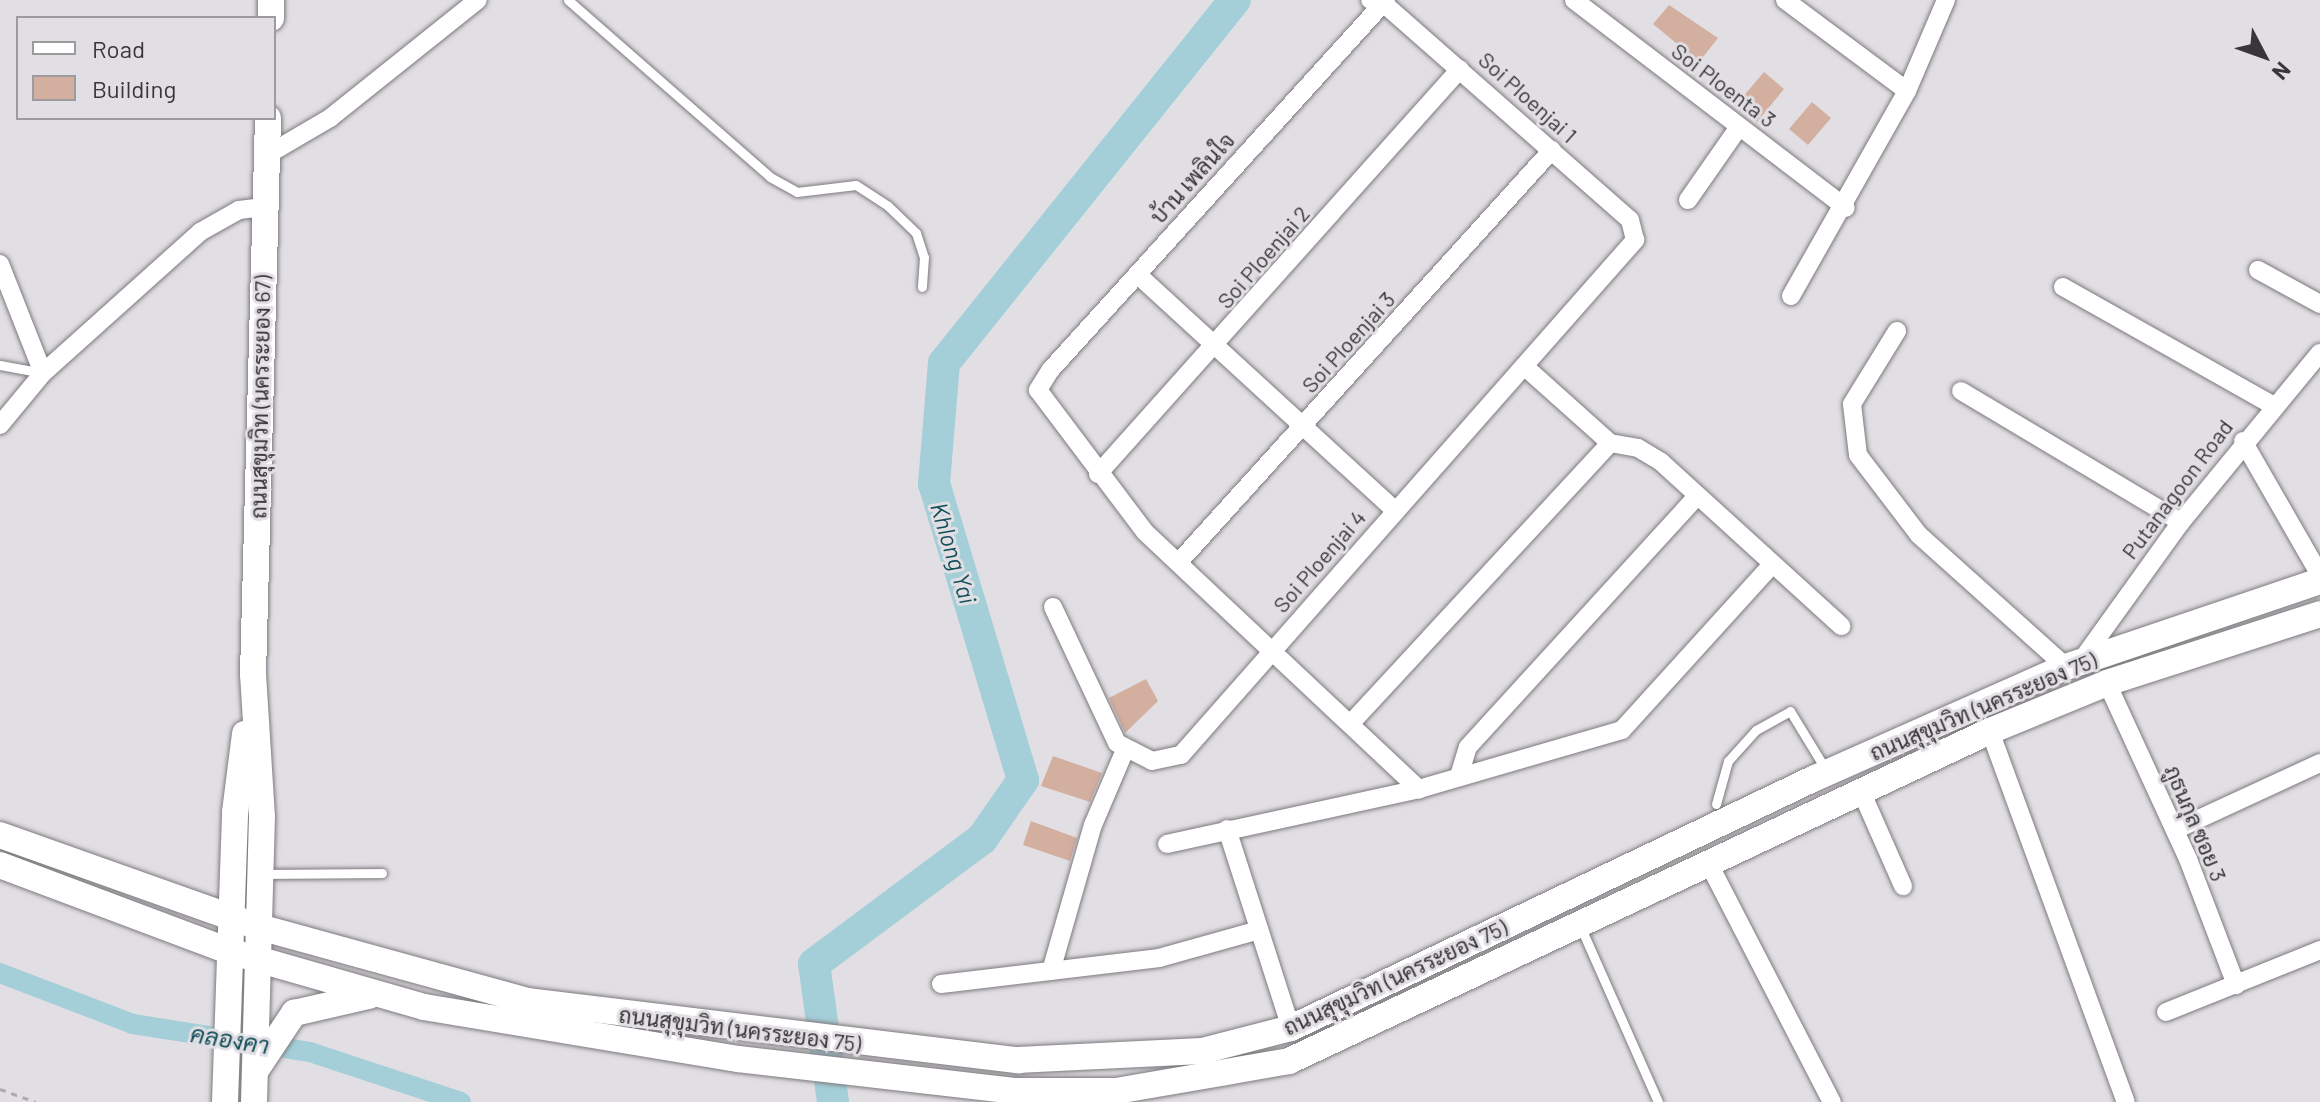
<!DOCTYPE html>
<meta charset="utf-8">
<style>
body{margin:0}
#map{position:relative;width:2320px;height:1102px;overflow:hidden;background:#e2dfe4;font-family:Barlow,Sarabun,sans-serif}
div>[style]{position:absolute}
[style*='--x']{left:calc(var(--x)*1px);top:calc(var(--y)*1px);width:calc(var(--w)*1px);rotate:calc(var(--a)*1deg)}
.canal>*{height:20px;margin:-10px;padding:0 10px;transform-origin:10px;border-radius:10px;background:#a4cfd8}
.river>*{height:32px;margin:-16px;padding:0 16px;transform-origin:16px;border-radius:16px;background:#a4cfd8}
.building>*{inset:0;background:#d3afa0}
.path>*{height:3px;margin-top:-1.5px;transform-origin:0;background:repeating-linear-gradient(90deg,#adabaf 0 6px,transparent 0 12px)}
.roads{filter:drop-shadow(0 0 2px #7d7a7e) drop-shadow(0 0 2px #7d7a7e)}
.lane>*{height:9px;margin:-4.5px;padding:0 4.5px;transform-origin:4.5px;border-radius:4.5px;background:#fff}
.street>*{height:18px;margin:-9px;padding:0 9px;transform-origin:9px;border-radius:9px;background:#fff}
.secondary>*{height:26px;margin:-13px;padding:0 13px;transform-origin:13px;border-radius:13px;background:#fff}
span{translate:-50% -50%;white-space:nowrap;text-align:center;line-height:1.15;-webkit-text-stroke:6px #e2dfe4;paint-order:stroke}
.street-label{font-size:22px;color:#383638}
.water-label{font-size:24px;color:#14505b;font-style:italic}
.legend{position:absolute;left:16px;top:16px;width:260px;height:104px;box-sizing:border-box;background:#e2dfe4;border:2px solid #9e9b9f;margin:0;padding:10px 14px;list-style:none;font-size:24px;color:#383638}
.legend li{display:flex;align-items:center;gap:16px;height:40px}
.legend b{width:40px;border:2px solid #9e9b9f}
.north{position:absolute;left:2224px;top:16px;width:80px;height:80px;-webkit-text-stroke:6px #e2dfe4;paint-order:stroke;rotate:131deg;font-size:22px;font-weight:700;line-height:32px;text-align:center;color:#383638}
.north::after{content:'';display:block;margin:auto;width:28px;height:36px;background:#383638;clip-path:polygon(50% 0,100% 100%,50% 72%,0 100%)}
</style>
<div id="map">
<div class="canal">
<i style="--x:0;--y:973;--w:142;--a:21"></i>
<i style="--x:133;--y:1024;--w:179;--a:9"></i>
<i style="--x:310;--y:1052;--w:159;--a:18.3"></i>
</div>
<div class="river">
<i style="--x:833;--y:1102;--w:139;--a:-97.8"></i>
<i style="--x:814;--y:964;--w:209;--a:-36.7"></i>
<i style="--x:982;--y:839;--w:72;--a:-55.2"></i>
<i style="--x:1023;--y:780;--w:309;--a:-106.7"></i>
<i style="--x:934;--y:484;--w:121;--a:-85.3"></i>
<i style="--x:944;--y:363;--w:465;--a:-51.3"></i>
</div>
<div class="building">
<i style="clip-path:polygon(1669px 5px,1718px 38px,1699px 62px,1653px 24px)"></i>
<i style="clip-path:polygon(1764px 72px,1784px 89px,1757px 122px,1736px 105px)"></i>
<i style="clip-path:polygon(1812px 102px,1831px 118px,1808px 145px,1789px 129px)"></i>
<i style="clip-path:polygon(1146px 679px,1158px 701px,1125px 733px,1109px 698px)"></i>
<i style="clip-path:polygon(1053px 756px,1102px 773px,1090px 802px,1041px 786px)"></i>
<i style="clip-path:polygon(1031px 821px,1077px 838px,1070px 861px,1023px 845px)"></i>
</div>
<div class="path">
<i style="--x:0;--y:1089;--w:38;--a:20"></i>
</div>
<div class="roads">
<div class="lane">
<i style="--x:568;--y:0;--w:269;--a:41.2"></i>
<i style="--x:770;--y:177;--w:31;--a:29"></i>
<i style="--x:797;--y:192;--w:59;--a:-6.8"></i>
<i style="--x:856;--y:185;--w:38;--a:33"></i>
<i style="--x:888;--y:206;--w:39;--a:44"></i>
<i style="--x:916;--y:233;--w:25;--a:72"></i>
<i style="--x:924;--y:257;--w:30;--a:94"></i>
<i style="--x:0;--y:365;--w:44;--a:10.5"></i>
<i style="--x:1716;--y:804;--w:45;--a:-74.4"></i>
<i style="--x:1728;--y:761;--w:42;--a:-47.9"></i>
<i style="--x:1756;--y:730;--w:39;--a:-29"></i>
<i style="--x:1790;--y:711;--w:69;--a:58.6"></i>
<i style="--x:264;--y:874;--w:118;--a:-0.5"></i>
<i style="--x:1581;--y:928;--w:190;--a:66.1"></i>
</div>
<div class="street">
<i style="--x:1386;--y:0;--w:498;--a:132.2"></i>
<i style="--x:1051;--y:369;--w:25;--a:122"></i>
<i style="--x:1038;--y:390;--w:178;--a:53"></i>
<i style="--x:1145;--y:532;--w:376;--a:43.2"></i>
<i style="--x:1574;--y:0;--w:342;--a:37.4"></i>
<i style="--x:1785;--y:0;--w:152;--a:36.7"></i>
<i style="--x:267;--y:155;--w:73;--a:-30.4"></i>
<i style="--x:330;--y:118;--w:189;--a:-38.6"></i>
<i style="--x:1688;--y:200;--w:89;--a:-55.1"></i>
<i style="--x:0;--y:264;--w:117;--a:68.5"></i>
<i style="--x:2258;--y:270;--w:71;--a:28.7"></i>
<i style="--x:1137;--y:274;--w:351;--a:42.5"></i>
<i style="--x:2063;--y:287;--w:240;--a:29.4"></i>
<i style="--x:1791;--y:296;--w:236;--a:-60.5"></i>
<i style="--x:1907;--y:91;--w:99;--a:-66.8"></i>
<i style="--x:1897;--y:331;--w:86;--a:121.7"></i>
<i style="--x:1852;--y:404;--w:51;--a:83.3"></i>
<i style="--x:1858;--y:455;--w:101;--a:52.7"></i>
<i style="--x:1919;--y:535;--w:198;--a:41.9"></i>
<i style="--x:1524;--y:366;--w:115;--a:41.8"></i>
<i style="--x:1610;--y:443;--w:28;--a:10"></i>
<i style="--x:1638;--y:448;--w:27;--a:31"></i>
<i style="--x:1661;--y:462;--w:244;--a:42.3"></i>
<i style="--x:1961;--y:391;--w:256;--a:30.8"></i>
<i style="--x:0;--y:425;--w:67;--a:-50.4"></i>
<i style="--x:43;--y:373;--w:211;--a:-41.9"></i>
<i style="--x:200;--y:232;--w:45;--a:-29.4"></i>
<i style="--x:239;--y:210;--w:25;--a:-7"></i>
<i style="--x:2243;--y:441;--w:155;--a:60.1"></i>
<i style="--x:1098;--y:474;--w:543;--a:-48.21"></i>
<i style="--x:1178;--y:563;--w:557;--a:-47.84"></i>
<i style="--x:1053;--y:607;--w:150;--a:64.8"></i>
<i style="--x:1117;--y:743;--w:39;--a:27"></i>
<i style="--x:1152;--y:761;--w:30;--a:-12"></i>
<i style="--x:1181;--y:755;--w:687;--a:-48.6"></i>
<i style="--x:1635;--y:240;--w:21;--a:-104"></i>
<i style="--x:1630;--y:220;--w:329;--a:-138.7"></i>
<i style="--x:1383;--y:3;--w:13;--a:-167"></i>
<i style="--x:2081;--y:661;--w:171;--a:-54.3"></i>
<i style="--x:2181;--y:522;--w:219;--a:-50.6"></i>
<i style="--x:2107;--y:683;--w:194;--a:65.3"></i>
<i style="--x:2188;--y:859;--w:135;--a:69.1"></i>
<i style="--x:1351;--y:723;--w:381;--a:-47.2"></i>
<i style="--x:1990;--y:731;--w:395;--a:69.9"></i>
<i style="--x:1459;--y:776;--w:30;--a:-73"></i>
<i style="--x:1468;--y:747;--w:338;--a:-47.6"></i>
<i style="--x:1862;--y:793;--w:102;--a:66.2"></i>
<i style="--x:1227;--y:829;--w:209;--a:72.2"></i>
<i style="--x:2175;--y:830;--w:160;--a:-24.8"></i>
<i style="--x:1167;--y:844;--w:258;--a:-12.3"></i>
<i style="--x:1419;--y:789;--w:211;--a:-16.2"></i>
<i style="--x:1622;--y:730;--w:220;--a:-47.8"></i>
<i style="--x:1709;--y:864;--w:268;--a:62.7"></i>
<i style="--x:1051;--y:971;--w:152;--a:-74"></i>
<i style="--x:1093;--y:825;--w:82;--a:-66.9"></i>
<i style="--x:941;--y:984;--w:220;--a:-6.8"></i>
<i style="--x:1159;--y:958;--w:104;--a:-15.6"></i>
<i style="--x:2166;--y:1012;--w:166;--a:-21.9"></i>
</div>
<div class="secondary">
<i style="--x:271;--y:18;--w:18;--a:-90"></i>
<i style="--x:0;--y:835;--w:275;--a:19.6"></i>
<i style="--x:259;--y:927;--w:278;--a:15.4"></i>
<i style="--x:527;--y:1001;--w:495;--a:6.9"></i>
<i style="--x:1018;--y:1060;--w:184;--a:-2.8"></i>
<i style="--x:1202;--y:1051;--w:92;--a:-14.5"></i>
<i style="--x:1291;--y:1028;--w:581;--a:-25.51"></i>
<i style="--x:1815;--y:778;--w:274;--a:-23.9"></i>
<i style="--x:2066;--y:667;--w:268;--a:-18.7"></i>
<i style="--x:0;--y:865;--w:245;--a:20.6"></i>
<i style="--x:229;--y:951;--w:203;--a:16"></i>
<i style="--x:424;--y:1007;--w:318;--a:9.4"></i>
<i style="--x:738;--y:1059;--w:278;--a:6.6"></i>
<i style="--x:1014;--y:1091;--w:102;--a:0"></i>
<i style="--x:1116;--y:1091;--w:176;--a:-9.8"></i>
<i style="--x:1289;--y:1061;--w:775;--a:-25.21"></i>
<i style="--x:1990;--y:731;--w:126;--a:-22.3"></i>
<i style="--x:2107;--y:683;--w:224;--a:-17.9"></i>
<i style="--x:256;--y:1070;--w:69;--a:-56.3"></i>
<i style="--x:294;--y:1013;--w:77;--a:-12.8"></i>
<i style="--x:225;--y:1102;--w:290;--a:-88"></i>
<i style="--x:235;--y:812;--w:79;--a:-82.7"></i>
<i style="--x:254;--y:1102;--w:285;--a:-88.4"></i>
<i style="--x:262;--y:817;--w:142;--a:-93.6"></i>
<i style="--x:253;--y:675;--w:557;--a:-88.46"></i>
</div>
</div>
<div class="street-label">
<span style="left:1724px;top:85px;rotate:37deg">Soi Ploenta 3</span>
<span style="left:1528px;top:97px;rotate:42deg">Soi Ploenjai 1</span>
<span style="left:1192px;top:178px;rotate:-48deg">บ้าน เพลินใจ</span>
<span style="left:1263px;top:257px;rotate:-49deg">Soi Ploenjai 2</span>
<span style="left:1348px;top:342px;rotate:-48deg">Soi Ploenjai 3</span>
<span style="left:260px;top:397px;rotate:-89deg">ถนนสุขุมวิท (นครระยอง 67)</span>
<span style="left:2177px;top:489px;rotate:-53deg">Putanagoon Road</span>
<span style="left:1319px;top:561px;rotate:-49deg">Soi Ploenjai 4</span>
<span style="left:1983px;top:706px;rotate:-23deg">ถนนสุขุมวิท (นครระยอง 75)</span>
<span style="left:2196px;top:823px;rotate:67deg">ภูธนกุล ซอย 3</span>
<span style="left:1395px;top:977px;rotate:-25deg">ถนนสุขุมวิท (นครระยอง 75)</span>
<span style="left:740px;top:1029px;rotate:7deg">ถนนสุขุมวิท (นครระยอง 75)</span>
</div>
<div class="water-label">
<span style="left:954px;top:553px;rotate:73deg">Khlong Yai</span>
<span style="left:230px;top:1039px;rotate:9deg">คลองคา</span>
</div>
<ul class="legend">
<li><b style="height:10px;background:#fff"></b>Road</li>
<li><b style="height:22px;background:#d3afa0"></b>Building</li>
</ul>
<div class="north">N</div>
</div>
